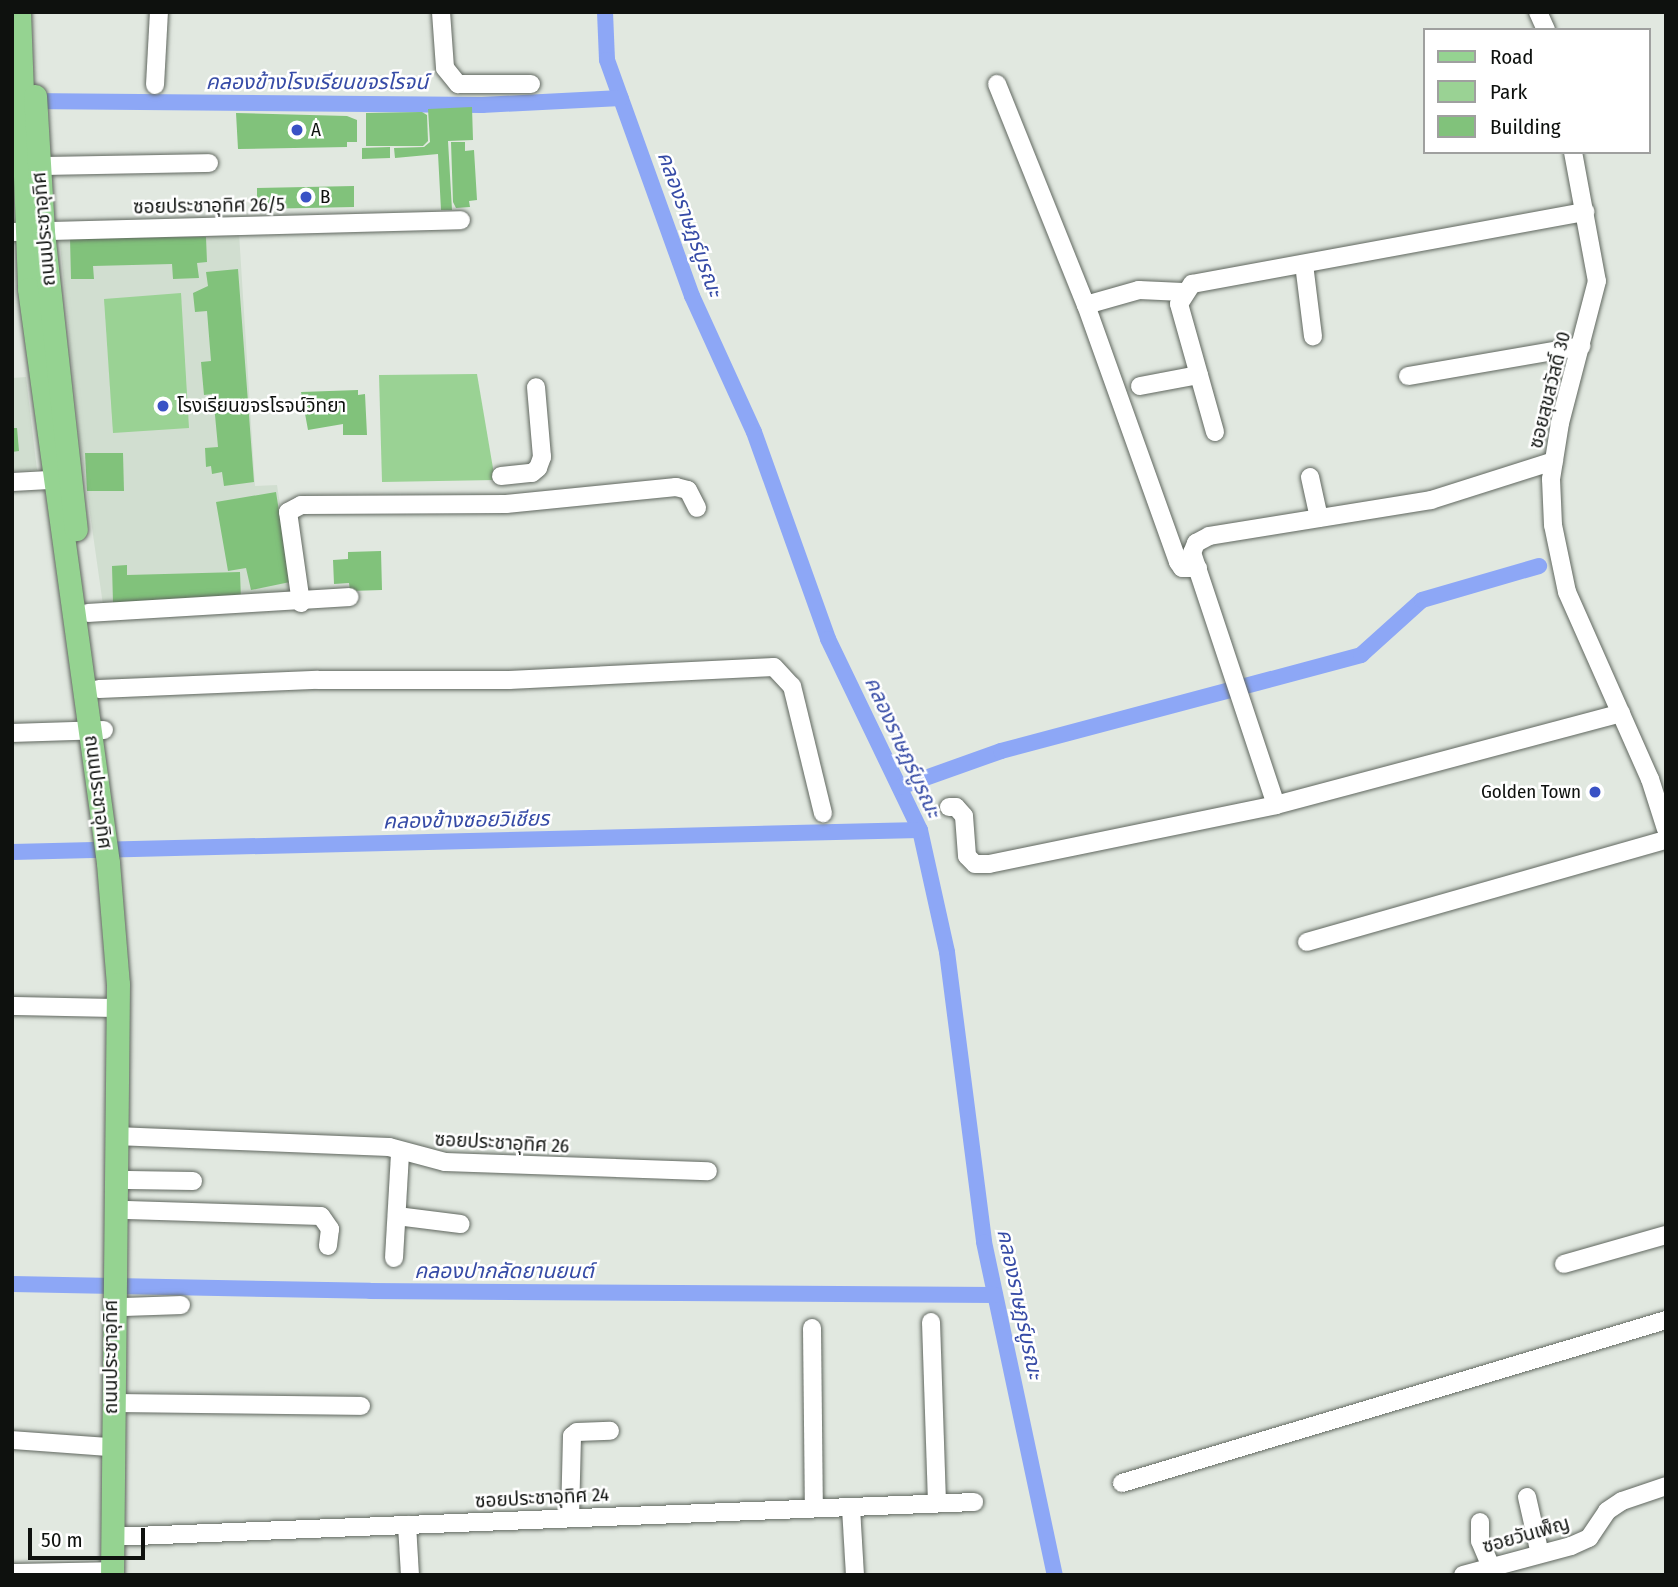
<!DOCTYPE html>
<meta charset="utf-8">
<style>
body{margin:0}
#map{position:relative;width:1678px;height:1587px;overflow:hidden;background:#e1e8e0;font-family:"Fira Sans Condensed","Noto Sans Thai",sans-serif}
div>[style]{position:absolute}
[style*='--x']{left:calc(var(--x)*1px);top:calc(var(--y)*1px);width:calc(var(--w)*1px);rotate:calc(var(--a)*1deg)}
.built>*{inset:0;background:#d1ded0}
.green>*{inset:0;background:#9ad294}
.canal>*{height:16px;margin:-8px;padding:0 8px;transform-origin:8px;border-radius:8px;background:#8da7f6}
.building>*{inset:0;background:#81c27b}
.roads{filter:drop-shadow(0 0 2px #60675f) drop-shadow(0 0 2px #60675f)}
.minor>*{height:18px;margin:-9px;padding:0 9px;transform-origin:9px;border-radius:9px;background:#fff}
.major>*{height:23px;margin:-11.5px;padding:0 11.5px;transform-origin:11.5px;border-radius:11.5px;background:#95d391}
.dots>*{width:19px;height:19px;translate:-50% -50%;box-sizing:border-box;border:4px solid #fff;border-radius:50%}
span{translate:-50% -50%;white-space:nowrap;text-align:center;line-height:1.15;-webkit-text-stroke:5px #fff;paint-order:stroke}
.poi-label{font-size:19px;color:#0e110e}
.left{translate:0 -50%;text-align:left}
.right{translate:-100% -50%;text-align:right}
.street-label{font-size:19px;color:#0e110e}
.water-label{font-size:21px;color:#364ba6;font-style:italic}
.frame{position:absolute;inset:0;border:14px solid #0e110e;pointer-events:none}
.legend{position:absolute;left:1423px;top:28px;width:228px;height:126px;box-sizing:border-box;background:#fff;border:2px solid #9fa09f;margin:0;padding:9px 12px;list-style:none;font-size:21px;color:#0e110e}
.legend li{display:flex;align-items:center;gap:14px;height:35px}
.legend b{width:35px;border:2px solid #9fa09f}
.scale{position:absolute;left:28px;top:1528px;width:117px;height:32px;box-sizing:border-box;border:4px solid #0e110e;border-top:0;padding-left:9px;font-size:21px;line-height:24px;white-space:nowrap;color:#0e110e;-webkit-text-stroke:5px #fff;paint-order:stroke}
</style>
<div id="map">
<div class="built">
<i style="clip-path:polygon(239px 233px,255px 486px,277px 485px,295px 597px,103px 605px,79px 436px,59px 234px)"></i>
<i style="clip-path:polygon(26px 377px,37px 470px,12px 471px,12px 378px)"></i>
</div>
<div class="green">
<i style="clip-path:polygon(181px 293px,189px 428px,113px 433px,104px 299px)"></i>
<i style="clip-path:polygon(477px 374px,495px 480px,382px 482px,379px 375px)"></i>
</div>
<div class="canal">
<i style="--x:605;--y:12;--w:48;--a:87.6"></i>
<i style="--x:607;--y:60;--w:251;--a:70.2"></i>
<i style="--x:692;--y:296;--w:149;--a:65.5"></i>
<i style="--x:754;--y:432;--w:220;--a:70.3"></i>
<i style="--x:828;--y:639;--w:212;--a:64.3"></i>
<i style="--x:920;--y:830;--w:125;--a:77.5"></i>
<i style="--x:947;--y:952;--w:292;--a:82.7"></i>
<i style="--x:984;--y:1242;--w:340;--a:78"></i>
<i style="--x:25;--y:101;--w:457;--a:0.5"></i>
<i style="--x:482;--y:105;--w:139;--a:-2.9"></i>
<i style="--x:900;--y:787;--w:107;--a:-19.6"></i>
<i style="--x:1001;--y:751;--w:373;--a:-14.9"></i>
<i style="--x:1361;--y:655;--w:82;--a:-42"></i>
<i style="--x:1422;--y:600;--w:122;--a:-16.2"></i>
<i style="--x:12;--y:852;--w:908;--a:-1.39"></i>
<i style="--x:12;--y:1284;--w:358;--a:1.1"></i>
<i style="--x:370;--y:1291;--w:625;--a:0.37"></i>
</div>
<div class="building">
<i style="clip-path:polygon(472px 107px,473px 140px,448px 141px,452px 210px,441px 210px,438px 154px,395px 158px,394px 148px,424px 147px,430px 142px,428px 109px)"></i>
<i style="clip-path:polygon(422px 112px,427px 115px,428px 141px,423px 146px,366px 146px,366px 113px)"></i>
<i style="clip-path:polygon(236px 113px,347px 116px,357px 120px,357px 142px,347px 142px,347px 147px,238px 149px)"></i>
<i style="clip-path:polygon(451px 142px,465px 142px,465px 151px,474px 150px,477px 200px,469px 201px,470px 207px,456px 208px,453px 202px)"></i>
<i style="clip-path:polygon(390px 147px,390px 158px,362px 159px,362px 148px)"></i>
<i style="clip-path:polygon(354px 186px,354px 207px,257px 209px,257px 188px)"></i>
<i style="clip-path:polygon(206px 237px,207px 262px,197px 263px,199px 278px,173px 279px,172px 264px,93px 266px,94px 279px,71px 279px,70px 238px)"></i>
<i style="clip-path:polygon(238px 269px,254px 482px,224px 486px,222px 472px,212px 474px,211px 466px,206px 467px,205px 448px,218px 447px,213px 394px,204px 395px,201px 362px,211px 361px,207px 311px,195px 312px,193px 293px,208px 286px,206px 272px)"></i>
<i style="clip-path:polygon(358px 390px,358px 395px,365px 394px,367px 435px,343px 435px,343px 424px,308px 430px,301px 392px)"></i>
<i style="clip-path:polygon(12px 428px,17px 428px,19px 451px,12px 452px)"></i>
<i style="clip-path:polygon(85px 453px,123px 453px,124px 491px,87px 491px)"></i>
<i style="clip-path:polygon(276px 492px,290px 582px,251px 590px,246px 568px,228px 571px,216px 502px)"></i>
<i style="clip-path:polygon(381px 551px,382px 590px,350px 591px,349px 583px,334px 584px,333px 560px,348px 559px,348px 552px)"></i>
<i style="clip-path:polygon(127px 565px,127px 575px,240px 572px,241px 600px,113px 603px,112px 566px)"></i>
</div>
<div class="roads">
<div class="minor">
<i style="--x:441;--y:12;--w:56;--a:85.9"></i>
<i style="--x:445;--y:68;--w:21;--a:51"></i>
<i style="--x:458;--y:84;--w:73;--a:0"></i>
<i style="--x:1538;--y:12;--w:20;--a:66"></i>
<i style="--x:997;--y:84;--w:238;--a:68.1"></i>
<i style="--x:1086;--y:305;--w:273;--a:70.3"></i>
<i style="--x:1178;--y:562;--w:7;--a:56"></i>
<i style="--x:1182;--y:568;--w:16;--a:0"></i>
<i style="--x:155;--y:85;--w:73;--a:-86.9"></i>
<i style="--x:1573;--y:152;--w:131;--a:79.5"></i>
<i style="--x:1597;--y:281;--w:147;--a:104.6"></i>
<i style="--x:1560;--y:423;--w:57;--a:99.1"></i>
<i style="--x:1551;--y:479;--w:46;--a:87.5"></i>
<i style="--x:1553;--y:525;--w:68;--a:78.2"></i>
<i style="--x:1567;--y:592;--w:205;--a:66.1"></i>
<i style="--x:1650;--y:779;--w:52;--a:72.3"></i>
<i style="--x:39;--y:166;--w:170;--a:-1"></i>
<i style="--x:12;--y:232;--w:449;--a:-1.5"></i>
<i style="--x:1304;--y:264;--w:73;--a:82.9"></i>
<i style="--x:1086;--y:305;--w:55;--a:-15.8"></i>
<i style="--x:1139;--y:290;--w:44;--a:2.6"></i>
<i style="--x:1408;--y:376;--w:176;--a:-9.8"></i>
<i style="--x:1140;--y:386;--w:60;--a:-10.6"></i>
<i style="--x:1215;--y:432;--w:133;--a:-105.7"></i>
<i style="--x:1179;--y:304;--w:24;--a:-57"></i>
<i style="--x:1192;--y:284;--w:400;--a:-10.4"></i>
<i style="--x:501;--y:476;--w:31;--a:-6"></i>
<i style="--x:532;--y:473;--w:8;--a:-40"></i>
<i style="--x:538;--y:468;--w:12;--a:-70"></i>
<i style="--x:542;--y:457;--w:70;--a:-94.9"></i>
<i style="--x:1310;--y:477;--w:42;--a:77.6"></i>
<i style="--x:12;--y:482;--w:56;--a:-3.1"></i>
<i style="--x:301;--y:603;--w:92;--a:-98.1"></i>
<i style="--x:288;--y:512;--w:15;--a:-28"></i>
<i style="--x:301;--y:505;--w:205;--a:-0.3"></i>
<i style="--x:506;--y:504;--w:171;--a:-5.7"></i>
<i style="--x:676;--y:487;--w:12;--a:14"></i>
<i style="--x:688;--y:490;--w:20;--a:63"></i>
<i style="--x:88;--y:613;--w:262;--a:-3.5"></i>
<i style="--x:99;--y:689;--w:219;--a:-2.4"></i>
<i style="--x:318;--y:680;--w:191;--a:0"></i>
<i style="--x:509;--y:680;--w:265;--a:-2.8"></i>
<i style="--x:774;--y:667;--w:26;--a:47"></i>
<i style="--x:792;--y:686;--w:131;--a:76.3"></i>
<i style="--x:12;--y:733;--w:92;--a:-1.9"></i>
<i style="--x:1276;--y:805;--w:266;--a:-108.4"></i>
<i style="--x:1192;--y:553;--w:11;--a:-68"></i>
<i style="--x:1196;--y:543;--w:15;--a:-28"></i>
<i style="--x:1209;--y:536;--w:225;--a:-9.2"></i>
<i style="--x:1431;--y:500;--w:129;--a:-17.6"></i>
<i style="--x:949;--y:807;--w:7;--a:0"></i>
<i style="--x:956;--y:807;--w:12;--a:48"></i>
<i style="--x:964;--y:816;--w:40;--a:85.7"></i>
<i style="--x:967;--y:856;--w:11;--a:45"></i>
<i style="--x:975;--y:864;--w:14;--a:0"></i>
<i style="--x:989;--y:864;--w:293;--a:-11.6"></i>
<i style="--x:1276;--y:805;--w:357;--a:-14.9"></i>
<i style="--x:1307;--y:942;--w:373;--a:-15.9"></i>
<i style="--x:12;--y:1006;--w:106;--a:1.1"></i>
<i style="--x:115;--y:1136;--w:274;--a:2.3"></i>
<i style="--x:389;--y:1147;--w:58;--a:15"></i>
<i style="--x:445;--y:1162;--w:263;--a:2"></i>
<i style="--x:128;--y:1180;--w:65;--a:0.9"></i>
<i style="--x:127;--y:1210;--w:194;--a:1.8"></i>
<i style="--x:321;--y:1216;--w:16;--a:55"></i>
<i style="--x:330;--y:1229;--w:17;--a:97"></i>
<i style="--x:397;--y:1216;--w:64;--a:7.2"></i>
<i style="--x:394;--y:1258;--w:105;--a:-86.7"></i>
<i style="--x:1564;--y:1264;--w:106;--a:-15.9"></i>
<i style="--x:126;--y:1307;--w:55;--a:-2.1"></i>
<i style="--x:931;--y:1322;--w:181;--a:88.1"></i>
<i style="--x:812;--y:1328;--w:179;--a:89.4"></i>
<i style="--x:125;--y:1403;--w:236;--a:0.7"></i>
<i style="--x:12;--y:1440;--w:98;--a:4.1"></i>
<i style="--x:1122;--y:1483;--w:568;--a:-16.68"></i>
<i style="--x:1527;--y:1497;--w:58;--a:77.2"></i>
<i style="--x:851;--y:1508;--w:67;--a:86.6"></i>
<i style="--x:570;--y:1518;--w:82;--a:-88.6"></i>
<i style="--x:572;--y:1436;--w:6;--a:-39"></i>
<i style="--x:577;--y:1432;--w:33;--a:-2"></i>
<i style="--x:1480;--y:1522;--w:19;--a:90"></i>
<i style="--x:1480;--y:1541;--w:28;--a:67"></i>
<i style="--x:407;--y:1525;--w:50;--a:86.6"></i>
<i style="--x:111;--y:1537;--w:864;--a:-2.32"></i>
<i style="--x:12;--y:1573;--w:100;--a:-1.1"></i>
<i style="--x:1463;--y:1575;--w:112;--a:-15"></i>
<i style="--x:1571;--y:1546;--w:20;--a:-24"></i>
<i style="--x:1589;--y:1538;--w:32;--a:-56"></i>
<i style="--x:1607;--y:1511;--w:18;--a:-34"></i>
<i style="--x:1622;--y:1501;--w:46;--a:-18.8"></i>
</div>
<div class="major">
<i style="--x:19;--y:12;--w:277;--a:87.9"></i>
<i style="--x:29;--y:289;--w:579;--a:82.16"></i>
<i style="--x:108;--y:863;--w:121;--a:85.3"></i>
<i style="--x:118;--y:984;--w:591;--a:90.58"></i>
<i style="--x:35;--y:96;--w:136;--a:86.6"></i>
<i style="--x:43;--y:232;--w:299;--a:83.7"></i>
</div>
</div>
<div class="dots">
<i style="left:297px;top:130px;background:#3a52c5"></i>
<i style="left:306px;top:197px;background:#3a52c5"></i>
<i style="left:163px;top:406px;background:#3a52c5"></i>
<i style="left:1595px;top:792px;background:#3a52c5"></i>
</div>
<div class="poi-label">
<span class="left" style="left:311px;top:130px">A</span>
<span class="left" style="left:320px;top:197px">B</span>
<span class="left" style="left:177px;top:406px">โรงเรียนขจรโรจน์วิทยา</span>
<span class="right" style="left:1581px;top:792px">Golden Town</span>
</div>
<div class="street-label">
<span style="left:209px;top:206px;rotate:-1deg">ซอยประชาอุทิศ 26/5</span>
<span style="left:44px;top:229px;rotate:-95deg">ถนนประชาอุทิศ</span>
<span style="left:1550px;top:390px;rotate:-76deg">ซอยสุขสวัสดิ์ 30</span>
<span style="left:98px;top:792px;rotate:83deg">ถนนประชาอุทิศ</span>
<span style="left:502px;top:1143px;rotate:3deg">ซอยประชาอุทิศ 26</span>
<span style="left:111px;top:1357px;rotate:-90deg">ถนนประชาอุทิศ</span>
<span style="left:542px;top:1498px;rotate:-3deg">ซอยประชาอุทิศ 24</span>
<span style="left:1526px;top:1535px;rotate:-16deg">ซอยวันเพ็ญ</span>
</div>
<div class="water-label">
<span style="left:317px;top:82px">คลองข้างโรงเรียนขจรโรจน์</span>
<span style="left:690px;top:224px;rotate:70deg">คลองราษฎร์บูรณะ</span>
<span style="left:903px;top:747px;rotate:65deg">คลองราษฎร์บูรณะ</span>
<span style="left:466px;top:820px;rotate:-1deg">คลองข้างซอยวิเชียร</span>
<span style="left:504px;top:1271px">คลองปากลัดยานยนต์</span>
<span style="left:1020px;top:1304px;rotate:78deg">คลองราษฎร์บูรณะ</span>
</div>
<div class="frame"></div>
<ul class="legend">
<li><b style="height:9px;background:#95d391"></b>Road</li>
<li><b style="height:19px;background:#9ad294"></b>Park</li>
<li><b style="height:19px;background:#81c27b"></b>Building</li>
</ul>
<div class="scale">50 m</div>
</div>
